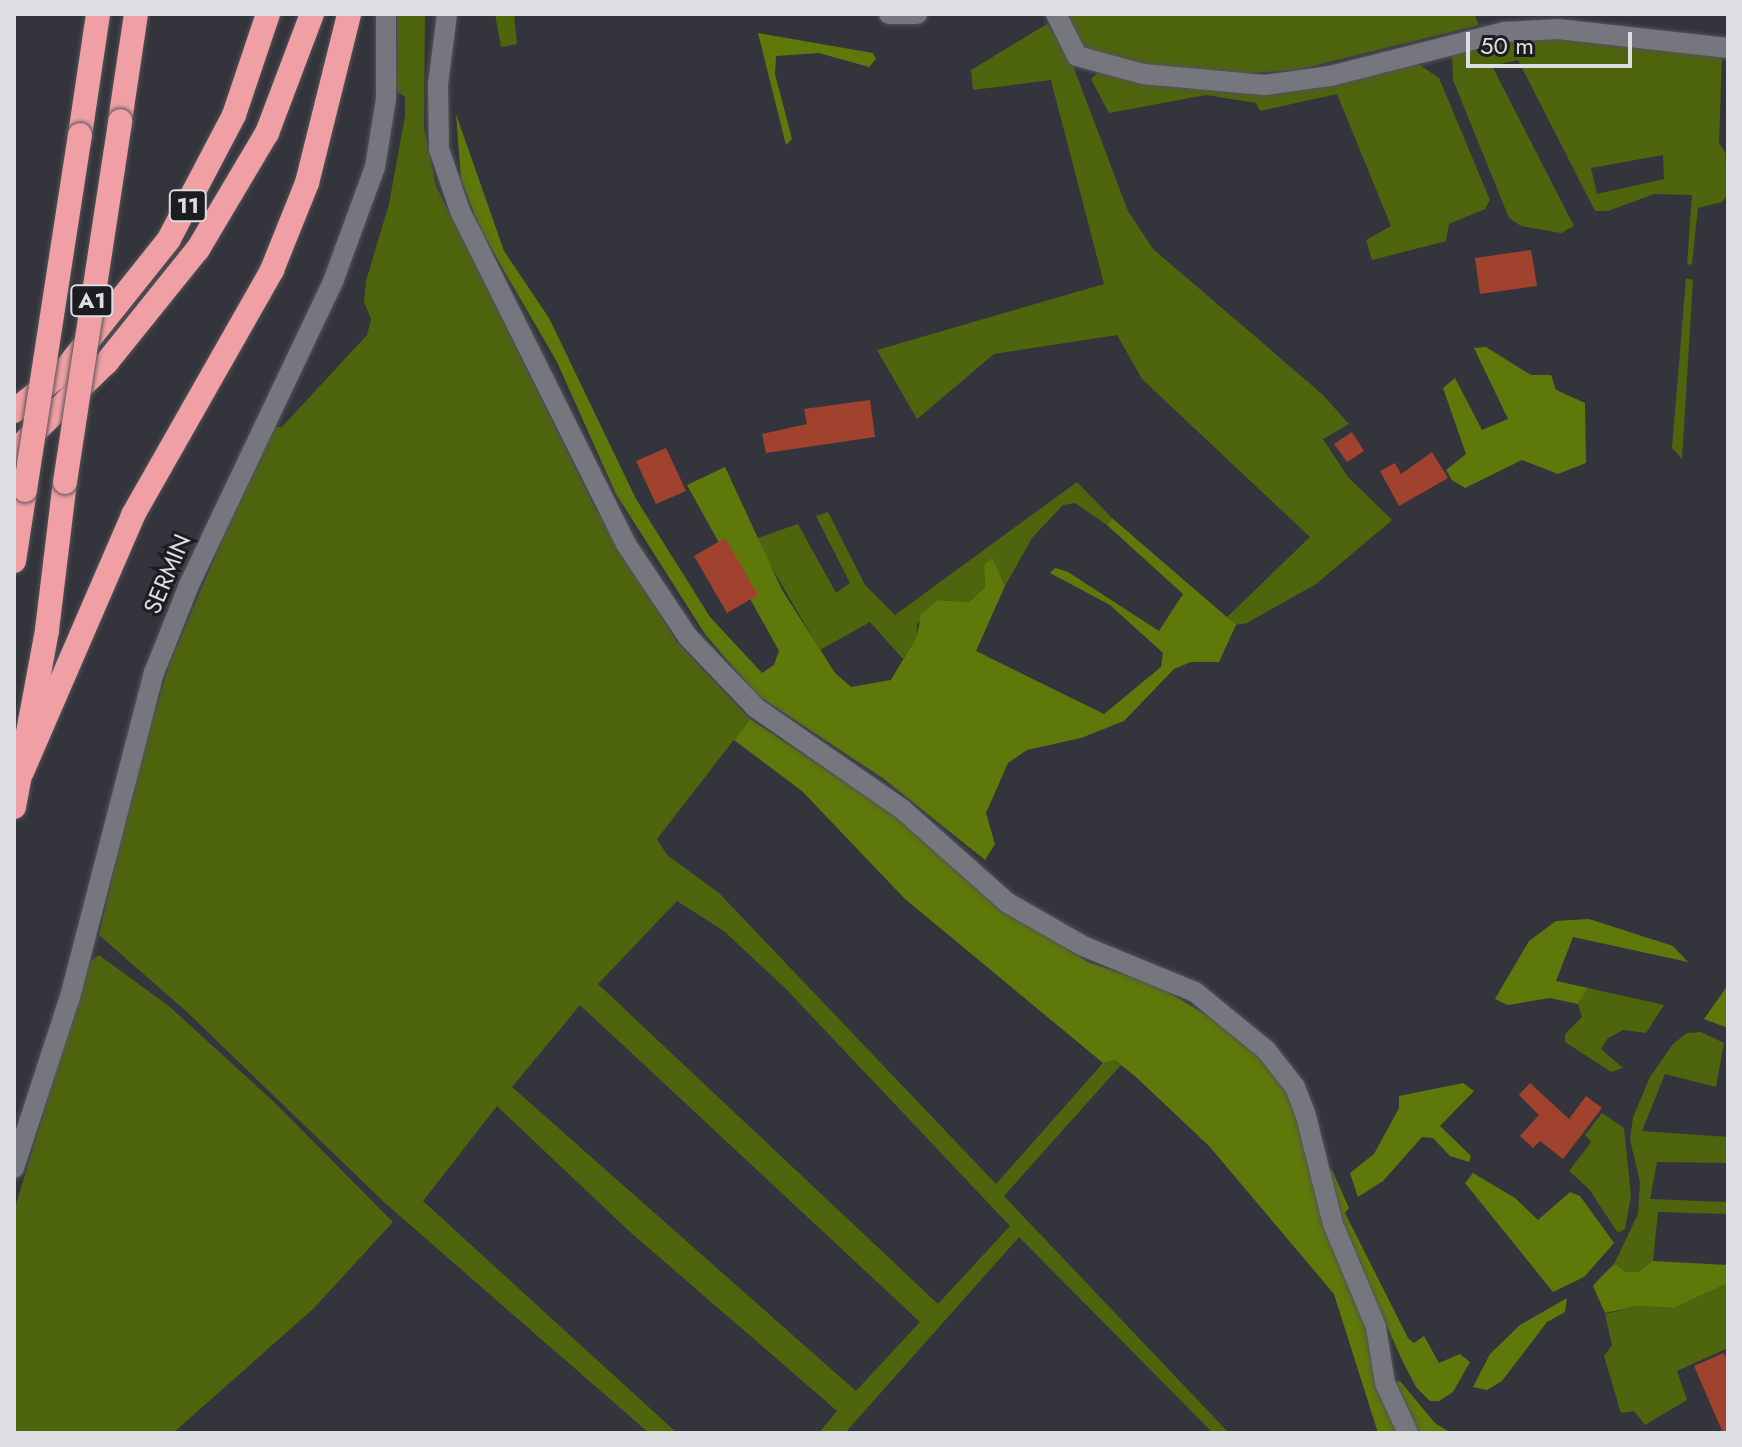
<!DOCTYPE html>
<style>
body{margin:0}
#map{position:relative;width:1742px;height:1447px;overflow:hidden;background:#34353c;font-family:Jost,sans-serif}
div>[style]{position:absolute}
[style*='--x']{left:calc(var(--x)*1px);top:calc(var(--y)*1px);width:calc(var(--w)*1px);rotate:calc(var(--a)*1deg)}
.green>*{inset:0;background:#4e640d}
.forest>*{inset:0;background:#5e7909}
.building>*{inset:0;background:#a0422e}
.roads{filter:drop-shadow(0 0 2px #525258) drop-shadow(0 0 2px #525258)}
.street>*{height:20px;margin:-10px;padding:0 10px;transform-origin:10px;border-radius:10px;background:#75767e}
.highway>*{height:24px;margin:-12px;padding:0 12px;transform-origin:12px;border-radius:12px;background:#f0a0a4}
.bridges{filter:drop-shadow(0 0 2px #525258) drop-shadow(0 0 2px #525258)}
.highway-bridge>*{height:24px;margin:-12px;padding:0 12px;transform-origin:12px;border-radius:12px;background:#f0a0a4}
span{translate:-50% -50%;white-space:nowrap;text-align:center;line-height:1.15;-webkit-text-stroke:6px #1c1d20;paint-order:stroke}
.shield-label span{padding:2px 6px;background:#1c1d20;border:2px solid;border-radius:6px;-webkit-text-stroke-width:0}
.shield-label{font-size:22px;color:#dddee2;font-weight:700}
.street-label{font-size:24px;color:#dddee2}
.frame{position:absolute;inset:0;border:16px solid #dddee2;pointer-events:none}
.scale{position:absolute;left:1466px;top:32px;width:166px;height:36px;box-sizing:border-box;border:4px solid #dddee2;border-top:0;padding-left:10px;font-size:24px;line-height:28px;white-space:nowrap;color:#dddee2;-webkit-text-stroke:6px #1c1d20;paint-order:stroke}
</style>
<div id="map">
<div class="green">
<i style="clip-path:polygon(evenodd,397px 14px,425px 14px,424px 128px,436px 186px,596px 510px,676px 641px,750px 719px,657px 839px,667px 855px,719px 893px,996px 1184px,1103px 1063px,1115px 1060px,1121px 1065px,1004px 1196px,1229px 1433px,1213px 1433px,1019px 1237px,845px 1433px,819px 1433px,837px 1411px,629px 1231px,497px 1106px,423px 1201px,677px 1433px,649px 1433px,385px 1203px,187px 1012px,99px 935px,139px 759px,171px 660px,226px 531px,275px 427px,282px 427px,367px 335px,371px 319px,364px 302px,366px 281px,389px 204px,405px 116px,405px 97px,396px 91px,397px 14px,677px 901px,724px 931px,786px 989px,1010px 1226px,938px 1304px,598px 984px,677px 901px,397px 14px,580px 1005px,920px 1322px,856px 1391px,512px 1087px,580px 1005px)"></i>
<i style="clip-path:polygon(495px 14px,514px 14px,517px 44px,501px 47px)"></i>
<i style="clip-path:polygon(1067px 14px,1474px 14px,1479px 25px,1297px 70px,1235px 74px,1155px 67px,1094px 53px,1080px 43px)"></i>
<i style="clip-path:polygon(1047px 24px,1072px 63px,1128px 211px,1153px 249px,1322px 394px,1349px 424px,1323px 439px,1348px 477px,1392px 520px,1316px 584px,1247px 623px,1236px 625px,1226px 618px,1310px 537px,1142px 379px,1117px 335px,994px 354px,917px 419px,877px 350px,1104px 284px,1051px 80px,973px 90px,971px 70px)"></i>
<i style="clip-path:polygon(evenodd,1551px 37px,1722px 56px,1719px 143px,1725px 152px,1728px 194px,1722px 202px,1698px 208px,1692px 264px,1687px 265px,1692px 195px,1654px 194px,1608px 211px,1595px 211px,1518px 60px,1492px 66px,1574px 226px,1561px 233px,1521px 226px,1509px 218px,1453px 80px,1452px 53px,1481px 43px,1551px 37px,1663px 155px,1664px 179px,1597px 194px,1591px 168px,1663px 155px)"></i>
<i style="clip-path:polygon(1415px 62px,1439px 78px,1490px 200px,1485px 209px,1449px 224px,1446px 241px,1372px 260px,1366px 240px,1391px 226px,1337px 94px,1260px 111px,1256px 103px,1206px 95px,1109px 113px,1091px 79px,1098px 73px,1253px 92px)"></i>
<i style="clip-path:polygon(1686px 278px,1693px 280px,1682px 459px,1672px 448px)"></i>
<i style="clip-path:polygon(1077px 482px,1112px 518px,1107px 525px,1075px 503px,1063px 505px,1032px 538px,1005px 586px,992px 559px,984px 565px,985px 587px,969px 602px,938px 600px,917px 624px,917px 636px,903px 659px,870px 622px,820px 650px,755px 539px,798px 524px,836px 593px,850px 583px,816px 516px,828px 512px,865px 585px,895px 615px)"></i>
<i style="clip-path:polygon(99px 955px,170px 1007px,273px 1101px,393px 1222px,314px 1308px,173px 1433px,14px 1433px,14px 1211px,89px 962px)"></i>
<i style="clip-path:polygon(1588px 988px,1664px 1005px,1646px 1033px,1623px 1030px,1608px 1038px,1601px 1049px,1623px 1068px,1611px 1072px,1565px 1042px,1565px 1034px,1582px 1017px,1578px 1004px)"></i>
<i style="clip-path:polygon(1701px 1032px,1724px 1043px,1716px 1087px,1665px 1074px,1642px 1131px,1728px 1137px,1728px 1163px,1657px 1162px,1650px 1199px,1728px 1202px,1728px 1214px,1658px 1212px,1653px 1261px,1638px 1272px,1626px 1272px,1614px 1264px,1638px 1214px,1640px 1182px,1630px 1140px,1633px 1117px,1650px 1077px,1673px 1044px,1687px 1033px)"></i>
<i style="clip-path:polygon(1602px 1113px,1624px 1128px,1631px 1196px,1625px 1229px,1618px 1233px,1589px 1189px,1569px 1171px,1591px 1142px,1585px 1135px)"></i>
<i style="clip-path:polygon(1728px 1283px,1728px 1348px,1677px 1371px,1687px 1400px,1645px 1425px,1634px 1411px,1621px 1413px,1604px 1356px,1612px 1345px,1605px 1314px,1638px 1306px,1674px 1308px)"></i>
</div>
<div class="forest">
<i style="clip-path:polygon(758px 33px,873px 53px,876px 59px,869px 67px,819px 53px,776px 56px,775px 74px,792px 139px,786px 145px)"></i>
<i style="clip-path:polygon(456px 114px,504px 251px,549px 318px,636px 499px,710px 617px,762px 673px,774px 665px,779px 651px,687px 485px,725px 467px,782px 590px,835px 673px,851px 687px,891px 680px,917px 636px,921px 614px,938px 600px,969px 602px,985px 587px,984px 565px,992px 558px,1005px 586px,976px 651px,1104px 714px,1161px 667px,1163px 653px,1110px 605px,1050px 573px,1055px 568px,1068px 572px,1159px 631px,1183px 594px,1107px 525px,1112px 518px,1236px 625px,1219px 662px,1191px 662px,1174px 669px,1124px 721px,1081px 738px,1027px 750px,1008px 763px,986px 813px,995px 844px,985px 860px,884px 779px,757px 695px,705px 634px,616px 494px,557px 362px,481px 231px,461px 180px)"></i>
<i style="clip-path:polygon(1486px 347px,1531px 375px,1551px 375px,1556px 390px,1585px 403px,1586px 463px,1558px 474px,1522px 460px,1465px 488px,1452px 480px,1446px 470px,1466px 454px,1443px 388px,1455px 378px,1482px 430px,1508px 419px,1474px 348px)"></i>
<i style="clip-path:polygon(750px 719px,899px 818px,1026px 923px,1088px 962px,1160px 987px,1234px 1032px,1269px 1065px,1291px 1100px,1377px 1352px,1380px 1385px,1396px 1433px,1378px 1433px,1334px 1294px,1209px 1146px,1137px 1078px,1115px 1060px,1103px 1063px,905px 899px,802px 791px,734px 740px)"></i>
<i style="clip-path:polygon(1589px 919px,1673px 946px,1688px 962px,1573px 937px,1556px 981px,1588px 988px,1578px 1004px,1550px 998px,1508px 1005px,1495px 999px,1529px 941px,1556px 921px)"></i>
<i style="clip-path:polygon(1728px 985px,1728px 1028px,1704px 1019px)"></i>
<i style="clip-path:polygon(1463px 1083px,1474px 1091px,1440px 1126px,1471px 1156px,1469px 1162px,1450px 1156px,1433px 1138px,1422px 1137px,1383px 1181px,1358px 1197px,1350px 1173px,1374px 1154px,1399px 1108px,1399px 1096px)"></i>
<i style="clip-path:polygon(1332px 1170px,1349px 1208px,1345px 1213px,1408px 1338px,1414px 1343px,1424px 1336px,1439px 1363px,1460px 1354px,1470px 1362px,1453px 1392px,1439px 1401px,1430px 1401px,1416px 1387px,1402px 1360px,1338px 1217px,1326px 1171px)"></i>
<i style="clip-path:polygon(1473px 1173px,1515px 1198px,1538px 1220px,1570px 1192px,1580px 1196px,1614px 1243px,1584px 1277px,1553px 1292px,1465px 1183px)"></i>
<i style="clip-path:polygon(1653px 1261px,1728px 1265px,1728px 1283px,1674px 1308px,1638px 1306px,1605px 1313px,1593px 1286px,1598px 1280px,1614px 1264px,1626px 1272px,1638px 1272px)"></i>
<i style="clip-path:polygon(1567px 1298px,1565px 1312px,1547px 1322px,1502px 1381px,1487px 1390px,1473px 1387px,1490px 1354px,1520px 1325px)"></i>
<i style="clip-path:polygon(1400px 1381px,1435px 1423px,1451px 1433px,1415px 1433px,1392px 1383px)"></i>
</div>
<div class="building">
<i style="clip-path:polygon(1531px 250px,1537px 286px,1480px 294px,1475px 258px)"></i>
<i style="clip-path:polygon(870px 400px,875px 437px,766px 453px,762px 434px,807px 424px,804px 409px)"></i>
<i style="clip-path:polygon(1352px 432px,1364px 451px,1347px 462px,1334px 444px)"></i>
<i style="clip-path:polygon(666px 448px,686px 491px,656px 504px,636px 461px)"></i>
<i style="clip-path:polygon(1432px 452px,1448px 478px,1399px 506px,1380px 471px,1395px 463px,1401px 474px)"></i>
<i style="clip-path:polygon(725px 538px,758px 595px,727px 613px,694px 556px)"></i>
<i style="clip-path:polygon(1530px 1083px,1569px 1119px,1586px 1096px,1602px 1108px,1563px 1159px,1540px 1141px,1533px 1148px,1520px 1136px,1539px 1115px,1519px 1095px)"></i>
<i style="clip-path:polygon(1724px 1353px,1728px 1363px,1728px 1433px,1723px 1433px,1694px 1366px)"></i>
</div>
<div class="roads">
<div class="street">
<i style="--x:447;--y:14;--w:71;--a:97.3"></i>
<i style="--x:438;--y:84;--w:65;--a:89.1"></i>
<i style="--x:439;--y:149;--w:65;--a:71.3"></i>
<i style="--x:460;--y:211;--w:372;--a:63.5"></i>
<i style="--x:626;--y:544;--w:112;--a:56.3"></i>
<i style="--x:688;--y:637;--w:98;--a:46.2"></i>
<i style="--x:756;--y:708;--w:178;--a:34.7"></i>
<i style="--x:902;--y:809;--w:142;--a:41.6"></i>
<i style="--x:1008;--y:903;--w:86;--a:29.8"></i>
<i style="--x:1083;--y:946;--w:121;--a:22.3"></i>
<i style="--x:1195;--y:992;--w:92;--a:39.2"></i>
<i style="--x:1266;--y:1050;--w:47;--a:51.9"></i>
<i style="--x:1295;--y:1087;--w:31;--a:69"></i>
<i style="--x:1306;--y:1116;--w:111;--a:76"></i>
<i style="--x:1333;--y:1224;--w:112;--a:67.3"></i>
<i style="--x:1376;--y:1327;--w:57;--a:80.9"></i>
<i style="--x:1385;--y:1383;--w:55;--a:65.3"></i>
<i style="--x:889;--y:14;--w:28;--a:0"></i>
<i style="--x:1056;--y:14;--w:47;--a:63.4"></i>
<i style="--x:1077;--y:56;--w:68;--a:15.3"></i>
<i style="--x:1143;--y:74;--w:122;--a:5.2"></i>
<i style="--x:1265;--y:85;--w:66;--a:-7.9"></i>
<i style="--x:1330;--y:76;--w:179;--a:-14.2"></i>
<i style="--x:1504;--y:32;--w:54;--a:-3.2"></i>
<i style="--x:1558;--y:29;--w:171;--a:6.4"></i>
<i style="--x:14;--y:1168;--w:180;--a:-71.9"></i>
<i style="--x:70;--y:997;--w:335;--a:-75.5"></i>
<i style="--x:154;--y:673;--w:95;--a:-68.3"></i>
<i style="--x:189;--y:585;--w:339;--a:-64.6"></i>
<i style="--x:334;--y:279;--w:119;--a:-69.9"></i>
<i style="--x:375;--y:167;--w:69;--a:-80.8"></i>
<i style="--x:386;--y:99;--w:85;--a:-90"></i>
</div>
<div class="highway">
<i style="--x:120;--y:121;--w:108;--a:-81.5"></i>
<i style="--x:80;--y:135;--w:122;--a:-81.5"></i>
<i style="--x:14;--y:411;--w:63;--a:-38.5"></i>
<i style="--x:63;--y:372;--w:170;--a:-51.4"></i>
<i style="--x:169;--y:239;--w:140;--a:-62.3"></i>
<i style="--x:234;--y:115;--w:107;--a:-71.4"></i>
<i style="--x:14;--y:452;--w:129;--a:-44.1"></i>
<i style="--x:107;--y:362;--w:145;--a:-51.2"></i>
<i style="--x:198;--y:249;--w:135;--a:-59.3"></i>
<i style="--x:267;--y:133;--w:127;--a:-69.3"></i>
<i style="--x:14;--y:561;--w:72;--a:-81.2"></i>
<i style="--x:22;--y:772;--w:280;--a:-66.6"></i>
<i style="--x:133;--y:515;--w:282;--a:-60.4"></i>
<i style="--x:272;--y:270;--w:94;--a:-68.1"></i>
<i style="--x:307;--y:183;--w:174;--a:-76"></i>
<i style="--x:14;--y:807;--w:180;--a:-79.4"></i>
<i style="--x:47;--y:630;--w:149;--a:-83.1"></i>
</div>
</div>
<div class="bridges">
<div class="highway-bridge">
<i style="--x:65;--y:482;--w:365;--a:-81.3"></i>
<i style="--x:25;--y:490;--w:359;--a:-81.2"></i>
</div>
</div>
<div class="shield-label">
<span style="left:188px;top:206px">11</span>
<span style="left:92px;top:301px">A1</span>
</div>
<div class="street-label">
<span style="left:167px;top:574px;rotate:-67deg">SERMIN</span>
</div>
<div class="frame"></div>
<div class="scale">50 m</div>
</div>
